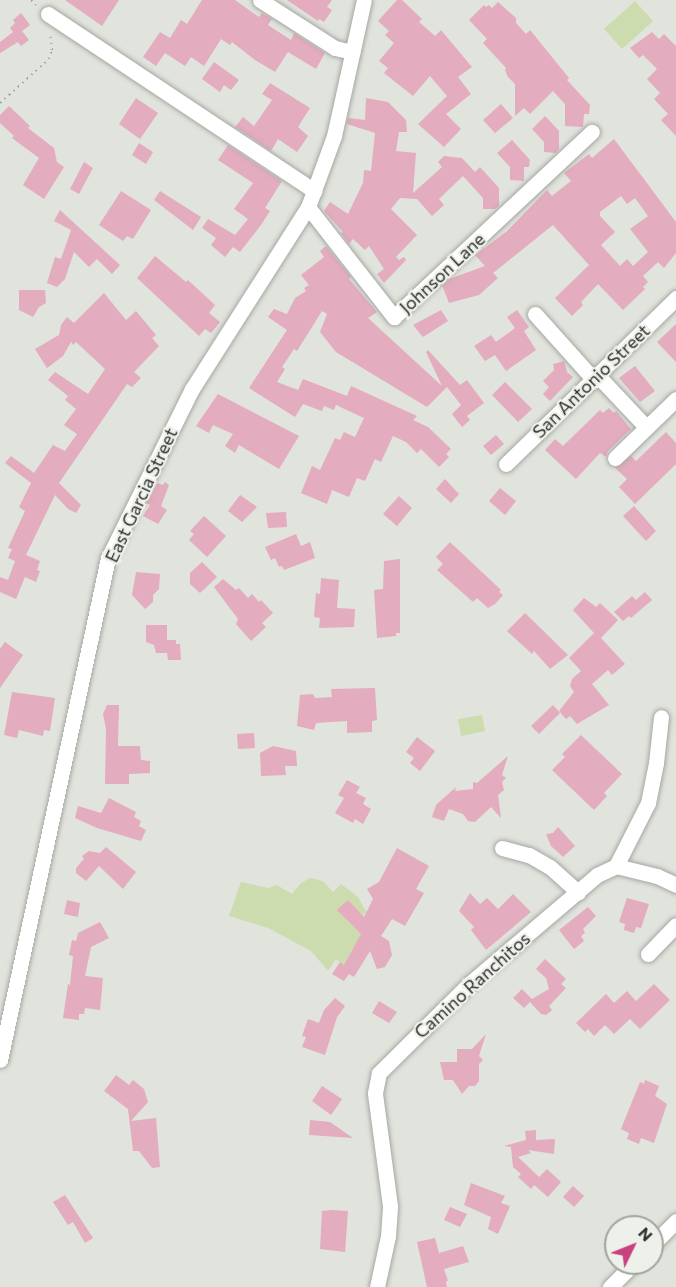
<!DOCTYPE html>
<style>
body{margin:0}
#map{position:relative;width:676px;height:1287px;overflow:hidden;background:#e1e3dd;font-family:Commissioner,sans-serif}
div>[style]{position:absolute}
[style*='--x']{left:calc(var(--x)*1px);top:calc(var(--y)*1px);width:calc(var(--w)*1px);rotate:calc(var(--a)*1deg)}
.green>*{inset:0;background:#cddcae}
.building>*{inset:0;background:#e3acbf}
.path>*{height:2px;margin-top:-1px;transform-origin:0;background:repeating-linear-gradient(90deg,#a4a5a0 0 1.5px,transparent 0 6px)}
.roads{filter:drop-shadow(0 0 2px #a5a8a1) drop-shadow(0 0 2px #a5a8a1)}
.minor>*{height:15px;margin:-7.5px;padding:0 7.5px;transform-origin:7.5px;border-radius:7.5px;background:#fff}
span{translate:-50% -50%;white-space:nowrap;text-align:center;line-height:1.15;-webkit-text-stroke:4.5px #eef0ea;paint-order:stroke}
.street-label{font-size:18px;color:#30312e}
.north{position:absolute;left:604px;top:1215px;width:60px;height:60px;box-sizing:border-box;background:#eef0ea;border:2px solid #a2a49f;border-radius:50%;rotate:47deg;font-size:16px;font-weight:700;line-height:24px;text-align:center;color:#30312e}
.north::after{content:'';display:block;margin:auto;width:21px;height:27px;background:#c9417e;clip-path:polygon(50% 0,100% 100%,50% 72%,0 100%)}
</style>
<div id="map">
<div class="green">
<i style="clip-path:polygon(635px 1px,653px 21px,622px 49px,604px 29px)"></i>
<i style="clip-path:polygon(482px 715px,485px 731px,461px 736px,458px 719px)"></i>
<i style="clip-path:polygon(310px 878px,323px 881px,333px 892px,341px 884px,358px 897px,364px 908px,377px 921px,365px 913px,363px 916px,338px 910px,354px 927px,365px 927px,350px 955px,348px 967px,336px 959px,328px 971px,311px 951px,268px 928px,229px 916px,241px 882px,268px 888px,277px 885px,292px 894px,301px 883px)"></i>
</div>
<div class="building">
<i style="clip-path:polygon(65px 0,119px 0,102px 26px)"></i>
<i style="clip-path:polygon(202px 0,235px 0,259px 17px,262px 13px,272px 19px,268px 25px,291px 40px,294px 33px,325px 53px,316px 69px,288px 52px,275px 72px,255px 60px,232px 42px,230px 45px,221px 39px,204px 66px,191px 57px,185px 66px,165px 53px,156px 66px,143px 57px,160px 32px,170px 38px,181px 20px,187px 24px)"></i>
<i style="clip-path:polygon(287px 0,332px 0,327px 7px,332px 10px,324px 22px,319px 19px,318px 21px)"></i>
<i style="clip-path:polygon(397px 0,402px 0,422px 19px,419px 22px,435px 36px,441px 30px,472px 67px,458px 77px,471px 94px,446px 114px,461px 129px,444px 147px,418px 124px,447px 96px,430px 76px,413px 96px,384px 73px,388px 68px,379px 61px,394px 43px,385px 35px,389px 31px,378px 21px)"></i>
<i style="clip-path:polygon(498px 2px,516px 18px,516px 23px,526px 34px,530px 30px,539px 41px,569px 78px,567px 80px,590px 105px,589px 114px,584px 114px,583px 127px,565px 126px,565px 104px,553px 91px,530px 114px,524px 108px,515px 116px,515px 84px,508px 77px,505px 70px,506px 68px,483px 43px,487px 39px,469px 20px,484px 5px,486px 7px,489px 5px,492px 8px)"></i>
<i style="clip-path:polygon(21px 13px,30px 25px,22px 31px,29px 40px,21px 46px,18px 42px,0 53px,0 42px,13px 32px,10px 28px,15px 23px,13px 20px)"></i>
<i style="clip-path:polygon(652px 32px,659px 39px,664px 34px,676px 46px,676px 136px,661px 120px,668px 114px,654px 99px,660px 93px,647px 79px,657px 69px,643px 55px,639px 58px,630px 48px)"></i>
<i style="clip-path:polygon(214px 62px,239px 80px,231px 90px,224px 85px,220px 92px,202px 79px)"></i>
<i style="clip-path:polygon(270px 83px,310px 108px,298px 127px,308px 136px,297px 152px,278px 139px,271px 151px,235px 127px,243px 117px,254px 126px,272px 100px,262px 94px)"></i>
<i style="clip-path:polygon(136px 98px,158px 113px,140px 139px,119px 124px)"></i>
<i style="clip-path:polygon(366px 98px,388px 102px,406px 120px,407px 132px,399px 132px,396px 151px,416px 153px,413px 193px,442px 167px,438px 162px,444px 156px,462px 158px,475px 172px,480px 167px,499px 188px,499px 206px,495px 209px,483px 209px,483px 198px,463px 176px,439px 199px,444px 205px,432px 216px,417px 199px,400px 198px,391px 209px,417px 235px,396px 257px,399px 260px,404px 257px,406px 260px,384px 283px,377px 274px,384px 269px,369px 246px,365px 250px,353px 239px,349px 244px,341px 233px,343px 232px,324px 211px,330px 202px,348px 214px,363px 183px,364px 170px,371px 171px,375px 133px,347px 124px,348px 118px,365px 120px)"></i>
<i style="clip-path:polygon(501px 104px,513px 118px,495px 133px,483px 120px)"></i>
<i style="clip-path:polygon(9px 106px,30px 126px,28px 128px,54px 148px,57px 162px,64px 167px,44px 199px,23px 185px,39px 158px,12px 138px,14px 136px,0 123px,0 115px)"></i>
<i style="clip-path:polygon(545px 116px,559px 131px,559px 149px,556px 153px,544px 152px,544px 142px,532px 129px)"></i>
<i style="clip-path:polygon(evenodd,614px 139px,676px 222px,676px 253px,664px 268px,658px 262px,643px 276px,648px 282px,643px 287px,645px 289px,623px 310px,598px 284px,581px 302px,583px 305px,572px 316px,555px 298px,589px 265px,553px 225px,493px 273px,498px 278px,479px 295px,449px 303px,442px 285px,449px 279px,485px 266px,475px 255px,506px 232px,547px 190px,552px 196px,571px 181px,564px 173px,589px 154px,592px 158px,614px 139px,621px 196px,627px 204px,635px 198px,648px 216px,630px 229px,648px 252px,633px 266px,627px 259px,620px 266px,601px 245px,615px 232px,600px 216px,600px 212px,621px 196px)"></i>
<i style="clip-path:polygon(512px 140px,530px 160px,529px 167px,524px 167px,524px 181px,510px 180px,510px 167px,497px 153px)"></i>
<i style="clip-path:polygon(139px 143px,153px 152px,146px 164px,132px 155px)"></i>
<i style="clip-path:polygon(228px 145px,282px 181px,265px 208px,270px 211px,261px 225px,240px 252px,233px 247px,225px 257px,211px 245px,216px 238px,202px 228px,208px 219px,235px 235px,248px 219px,234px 209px,253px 183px,218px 160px)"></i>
<i style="clip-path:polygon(84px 162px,93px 168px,79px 194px,70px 189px)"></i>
<i style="clip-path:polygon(121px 191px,151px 210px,133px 239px,127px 236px,123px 241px,99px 225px)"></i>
<i style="clip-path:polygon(160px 191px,201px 217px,193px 230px,154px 200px)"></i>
<i style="clip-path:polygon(60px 210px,120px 265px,112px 274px,97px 259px,89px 267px,74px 252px,65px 279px,57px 287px,47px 283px,55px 257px,61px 259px,71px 230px,54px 221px)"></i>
<i style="clip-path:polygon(326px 246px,351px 277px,349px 279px,377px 312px,368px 318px,442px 386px,426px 352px,428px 350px,460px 385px,467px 380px,484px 403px,467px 416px,470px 420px,462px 427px,452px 414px,461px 405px,447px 387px,427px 407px,336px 352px,320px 332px,327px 314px,322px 311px,297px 351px,294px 349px,282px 367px,285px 369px,277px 382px,298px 390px,303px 379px,347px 396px,351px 386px,417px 416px,413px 420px,428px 427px,451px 449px,446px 454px,449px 457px,439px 467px,421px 449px,417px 453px,406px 442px,393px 436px,381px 462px,375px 459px,365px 481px,357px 478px,349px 497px,332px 490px,327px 504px,301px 493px,312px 466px,320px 470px,335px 438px,340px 440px,344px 432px,355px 437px,364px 418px,336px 405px,334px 410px,324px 406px,322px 411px,303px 404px,295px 417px,249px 388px,287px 330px,268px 317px,274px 309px,287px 314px,295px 298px,306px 291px,304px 288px,309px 285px,301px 275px,324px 257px,320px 251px)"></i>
<i style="clip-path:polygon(155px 256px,186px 282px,188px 280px,215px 305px,209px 313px,220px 322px,211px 333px,205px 329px,199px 336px,137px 278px)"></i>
<i style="clip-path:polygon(19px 290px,45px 290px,46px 303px,39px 307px,33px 317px,19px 310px)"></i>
<i style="clip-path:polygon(104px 293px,126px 320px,136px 311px,156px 335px,152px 338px,159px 346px,134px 372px,141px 378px,132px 387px,127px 384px,59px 483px,81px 505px,76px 513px,68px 509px,55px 495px,26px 555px,40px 561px,37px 570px,40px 571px,36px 582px,25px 577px,16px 599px,0 592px,0 577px,8px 580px,15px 561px,8px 558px,12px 549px,8px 548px,25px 511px,19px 507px,31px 483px,5px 463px,11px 456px,34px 473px,53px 445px,65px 451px,77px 434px,64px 425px,76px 409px,65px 400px,68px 396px,48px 380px,55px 372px,88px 394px,105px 369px,76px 342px,73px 345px,71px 342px,63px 356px,47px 368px,35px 349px,59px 335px,61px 325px,67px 317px,74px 323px)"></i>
<i style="clip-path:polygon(441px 310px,448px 321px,423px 337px,413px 325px)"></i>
<i style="clip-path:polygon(517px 310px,529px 327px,524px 331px,536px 350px,506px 371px,495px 355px,485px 361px,474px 346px,491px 335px,496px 342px,515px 328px,507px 317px)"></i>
<i style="clip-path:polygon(676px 324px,676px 362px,657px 342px)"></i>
<i style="clip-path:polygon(564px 361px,567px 372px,573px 377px,550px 401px,543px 394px,549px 387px,543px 381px,554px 370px,553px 364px)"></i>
<i style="clip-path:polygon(635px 366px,655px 391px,640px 402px,619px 378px)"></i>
<i style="clip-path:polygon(505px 382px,532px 409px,518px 422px,492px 395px)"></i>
<i style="clip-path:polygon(218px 394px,299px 436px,279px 469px,239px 445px,235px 453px,225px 446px,233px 434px,213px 425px,209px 433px,196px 426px)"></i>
<i style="clip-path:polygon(609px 408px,614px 413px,616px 411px,631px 429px,608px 451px,606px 457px,600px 453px,576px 479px,545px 450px,555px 439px,563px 446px,600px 410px,603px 413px)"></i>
<i style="clip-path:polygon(666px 432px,676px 443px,676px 464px,635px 504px,619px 487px,627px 479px,615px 468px,631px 456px,636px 461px)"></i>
<i style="clip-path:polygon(496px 435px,504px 444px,491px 455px,483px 446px)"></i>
<i style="clip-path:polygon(445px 479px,459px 494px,451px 503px,436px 489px)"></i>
<i style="clip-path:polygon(165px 482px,169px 485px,161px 506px,167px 510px,158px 524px,143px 516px,150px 505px,146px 503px,157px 483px,163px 485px)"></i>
<i style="clip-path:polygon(500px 488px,516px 501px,505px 515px,489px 501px)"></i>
<i style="clip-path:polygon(240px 495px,257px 507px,242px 522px,228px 511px)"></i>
<i style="clip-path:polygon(399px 496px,412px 508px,397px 526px,383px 514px)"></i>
<i style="clip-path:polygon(634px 506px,656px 531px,646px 541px,623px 516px)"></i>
<i style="clip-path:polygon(286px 512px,287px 527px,268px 528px,266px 513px)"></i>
<i style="clip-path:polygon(204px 516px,226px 536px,207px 557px,189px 540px,194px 534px,190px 531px)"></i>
<i style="clip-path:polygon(296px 534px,301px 546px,310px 542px,315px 558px,284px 570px,282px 566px,279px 567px,275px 558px,271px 560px,265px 547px)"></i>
<i style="clip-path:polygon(450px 542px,501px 590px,499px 592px,503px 595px,495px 604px,488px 608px,477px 598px,473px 602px,437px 570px,443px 564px,436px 557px)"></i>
<i style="clip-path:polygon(400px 559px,400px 633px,396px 633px,396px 636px,377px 638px,374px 590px,383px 589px,384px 561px)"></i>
<i style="clip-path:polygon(202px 562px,217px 577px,200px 593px,190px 584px,190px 573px)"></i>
<i style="clip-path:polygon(136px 572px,160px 574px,159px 589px,153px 595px,153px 602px,145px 609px,132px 595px)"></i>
<i style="clip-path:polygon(321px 578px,339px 580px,337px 608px,355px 609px,354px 627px,319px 628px,320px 618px,314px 617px,316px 593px,320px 594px)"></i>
<i style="clip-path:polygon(223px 579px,236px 590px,239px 588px,248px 598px,252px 594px,259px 602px,261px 600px,273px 613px,262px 623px,266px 627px,251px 641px,236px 624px,238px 619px,214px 587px)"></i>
<i style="clip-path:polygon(645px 592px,652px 600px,631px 618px,629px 616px,623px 621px,614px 612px,632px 596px,636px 600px)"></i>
<i style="clip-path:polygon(584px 598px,596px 607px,600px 603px,618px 620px,601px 638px,625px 664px,612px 675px,608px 670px,592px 684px,609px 705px,577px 724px,570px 716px,566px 719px,559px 711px,574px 692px,570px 686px,572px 679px,581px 671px,569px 658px,594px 633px,573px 610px)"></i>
<i style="clip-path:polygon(525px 613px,568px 655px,550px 669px,534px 651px,532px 654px,507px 631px)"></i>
<i style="clip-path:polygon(146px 625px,167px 625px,167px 640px,176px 640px,176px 644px,180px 644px,181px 660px,168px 660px,167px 653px,156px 653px,154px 645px,146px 642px)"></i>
<i style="clip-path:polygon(5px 642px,23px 655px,0 688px,0 649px)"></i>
<i style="clip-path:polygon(375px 688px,377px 720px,372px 721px,372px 732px,347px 733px,347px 721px,316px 723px,314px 730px,297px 726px,300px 695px,313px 694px,315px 698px,332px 697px,331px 689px)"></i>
<i style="clip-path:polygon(12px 692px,55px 698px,50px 731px,44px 730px,43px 736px,19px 730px,17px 738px,4px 735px)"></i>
<i style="clip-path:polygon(107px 705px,119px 705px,118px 746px,140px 746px,141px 760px,150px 761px,150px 773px,129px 774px,129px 784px,105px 784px,106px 729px,103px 714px)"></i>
<i style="clip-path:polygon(553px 705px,560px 713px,539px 734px,531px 726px)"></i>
<i style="clip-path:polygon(254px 733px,255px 748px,238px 749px,237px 734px)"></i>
<i style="clip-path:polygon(581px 735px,622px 774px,604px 793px,607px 796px,594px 810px,552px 770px,565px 757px,562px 754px)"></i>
<i style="clip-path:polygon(417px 737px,435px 751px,420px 771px,410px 763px,414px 758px,406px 752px)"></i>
<i style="clip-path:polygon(273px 746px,296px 751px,297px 766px,285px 766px,286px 775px,261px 776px,260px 753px)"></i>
<i style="clip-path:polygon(508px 756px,502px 775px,506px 778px,502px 782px,504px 790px,498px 795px,501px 818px,491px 807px,475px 822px,468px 821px,463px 814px,449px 809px,444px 821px,432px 817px,436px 805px,456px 787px,455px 791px,473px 789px,473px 782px,477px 783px)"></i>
<i style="clip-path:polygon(347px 780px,360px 787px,356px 793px,366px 798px,363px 804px,371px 809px,363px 824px,355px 819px,353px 823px,335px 813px,344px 798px,338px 795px)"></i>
<i style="clip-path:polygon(109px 798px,136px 812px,134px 817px,141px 821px,139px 826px,146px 830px,141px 841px,97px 828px,75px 818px,78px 806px,101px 813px)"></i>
<i style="clip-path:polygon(558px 827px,575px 846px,563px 857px,551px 846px,546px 834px,553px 833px)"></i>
<i style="clip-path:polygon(106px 847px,136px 872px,123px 889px,99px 866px,86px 881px,76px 873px,76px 868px,84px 859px,82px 856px,89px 851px,100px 853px)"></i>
<i style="clip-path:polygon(397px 848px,429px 866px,416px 889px,424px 893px,405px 926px,392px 919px,381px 936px,389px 941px,392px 955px,385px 967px,377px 969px,370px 951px,354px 977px,349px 974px,344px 981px,332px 974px,340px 962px,344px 965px,361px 934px,337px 910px,348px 900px,364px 917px,373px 899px,367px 889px,379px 882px)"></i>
<i style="clip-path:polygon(470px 893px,480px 904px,487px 898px,498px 909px,513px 894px,531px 912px,486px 950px,471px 930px,474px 927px,459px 911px)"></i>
<i style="clip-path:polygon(627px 898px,649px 904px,641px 928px,636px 927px,634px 933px,624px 930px,625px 924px,619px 922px)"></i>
<i style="clip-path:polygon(67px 900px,80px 903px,78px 917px,64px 914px)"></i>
<i style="clip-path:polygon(588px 907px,596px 916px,583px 929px,585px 933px,581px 936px,584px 941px,574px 949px,559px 930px)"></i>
<i style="clip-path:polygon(100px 922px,109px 938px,91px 947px,85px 976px,103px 978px,100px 1010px,85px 1008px,84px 1014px,79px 1014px,79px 1020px,63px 1018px,68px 984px,70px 985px,73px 956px,69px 955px,72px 940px,76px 941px,78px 933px)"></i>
<i style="clip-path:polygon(545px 959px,566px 979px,561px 984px,566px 988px,549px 1006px,552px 1010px,546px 1015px,541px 1014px,530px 1002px,524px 1008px,513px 998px,522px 989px,532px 999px,549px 989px,546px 978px,536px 969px)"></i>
<i style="clip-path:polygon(654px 984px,670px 1000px,640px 1029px,630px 1019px,614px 1034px,605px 1025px,594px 1036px,588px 1029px,585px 1032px,576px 1023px,606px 994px,614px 1003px,627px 991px,636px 1001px)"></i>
<i style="clip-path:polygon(335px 998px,345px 1006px,337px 1017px,325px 1055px,302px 1047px,306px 1037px,302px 1036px,308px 1019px,319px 1023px,324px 1010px)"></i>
<i style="clip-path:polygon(379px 1001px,397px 1012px,389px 1023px,372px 1013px)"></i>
<i style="clip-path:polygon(486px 1034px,479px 1056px,483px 1060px,479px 1064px,479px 1081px,475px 1086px,469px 1086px,462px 1094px,453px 1080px,444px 1080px,440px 1062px,457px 1062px,457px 1049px,472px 1049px)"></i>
<i style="clip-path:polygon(116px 1075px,129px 1085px,133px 1080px,144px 1089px,148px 1102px,131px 1121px,156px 1118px,160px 1167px,152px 1168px,139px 1151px,133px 1151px,128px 1109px,104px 1091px)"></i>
<i style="clip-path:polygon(645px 1080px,659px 1086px,655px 1096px,667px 1104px,654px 1143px,641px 1138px,639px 1144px,627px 1139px,629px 1133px,621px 1129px,640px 1082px,644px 1084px)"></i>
<i style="clip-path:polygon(322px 1086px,342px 1099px,331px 1115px,312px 1101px)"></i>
<i style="clip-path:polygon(310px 1120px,330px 1122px,353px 1138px,309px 1135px)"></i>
<i style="clip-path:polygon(536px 1130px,536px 1140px,555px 1139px,554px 1154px,528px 1150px,531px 1153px,518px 1157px,539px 1177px,547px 1169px,561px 1182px,548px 1197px,534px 1185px,531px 1189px,518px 1177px,521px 1174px,513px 1167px,511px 1147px,504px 1146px,526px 1140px,525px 1131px)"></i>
<i style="clip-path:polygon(471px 1183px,505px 1196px,501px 1203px,510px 1206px,498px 1234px,488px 1229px,491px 1217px,464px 1205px)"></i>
<i style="clip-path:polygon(573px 1186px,584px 1196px,574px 1207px,563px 1197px)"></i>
<i style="clip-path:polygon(65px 1195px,93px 1238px,85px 1243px,73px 1222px,68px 1225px,53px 1202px)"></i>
<i style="clip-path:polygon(450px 1207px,467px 1214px,460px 1227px,444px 1220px)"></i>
<i style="clip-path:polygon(332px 1210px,348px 1211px,345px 1252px,320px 1249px,322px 1211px)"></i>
<i style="clip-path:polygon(435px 1238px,439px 1253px,463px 1246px,469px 1262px,444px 1269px,448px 1281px,446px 1281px,447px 1287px,427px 1287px,417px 1242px)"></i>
</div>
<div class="path">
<i style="--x:31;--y:0;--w:7;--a:45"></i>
<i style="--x:0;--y:103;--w:66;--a:-41.9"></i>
<i style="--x:49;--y:59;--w:9;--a:-72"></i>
<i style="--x:52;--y:50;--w:17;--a:-97"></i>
</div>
<div class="roads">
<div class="minor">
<i style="--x:260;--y:0;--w:89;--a:32.6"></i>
<i style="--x:335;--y:48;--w:18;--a:13"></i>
<i style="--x:48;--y:14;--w:320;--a:33.6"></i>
<i style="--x:308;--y:207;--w:140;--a:52"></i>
<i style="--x:394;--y:317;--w:271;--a:-43.1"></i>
<i style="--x:535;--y:314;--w:89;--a:48.2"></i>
<i style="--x:598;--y:376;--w:70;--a:46.7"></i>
<i style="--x:615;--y:458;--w:85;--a:-44"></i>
<i style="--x:506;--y:464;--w:238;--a:-44.3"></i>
<i style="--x:502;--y:848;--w:28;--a:15"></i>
<i style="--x:529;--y:855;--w:24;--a:30"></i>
<i style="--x:550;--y:867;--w:38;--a:42"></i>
<i style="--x:616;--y:866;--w:42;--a:13.7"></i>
<i style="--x:657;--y:876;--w:21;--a:25"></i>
<i style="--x:648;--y:954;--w:40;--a:-46"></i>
<i style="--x:0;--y:1060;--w:513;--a:-77.86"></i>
<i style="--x:108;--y:558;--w:189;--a:-63.6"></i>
<i style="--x:192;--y:389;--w:216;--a:-57.5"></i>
<i style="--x:308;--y:207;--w:76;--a:-69.9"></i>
<i style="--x:334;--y:136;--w:139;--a:-77.6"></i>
<i style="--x:652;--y:1245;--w:34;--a:-45"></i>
<i style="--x:377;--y:1287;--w:52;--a:-77.8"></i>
<i style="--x:388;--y:1236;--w:30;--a:-86"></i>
<i style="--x:390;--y:1206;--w:114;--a:-97.6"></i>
<i style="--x:375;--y:1093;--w:20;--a:-79"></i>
<i style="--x:379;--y:1073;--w:127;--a:-44.7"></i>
<i style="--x:469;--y:984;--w:168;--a:-40.4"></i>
<i style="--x:597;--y:875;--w:21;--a:-25"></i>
<i style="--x:616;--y:866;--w:71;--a:-63.1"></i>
<i style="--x:648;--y:803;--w:41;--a:-78.7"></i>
<i style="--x:656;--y:763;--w:46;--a:-83.8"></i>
<i style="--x:610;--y:1287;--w:34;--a:-45"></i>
</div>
</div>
<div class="street-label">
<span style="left:442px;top:273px;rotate:-43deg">Johnson Lane</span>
<span style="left:591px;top:381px;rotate:-44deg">San Antonio Street</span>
<span style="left:141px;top:495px;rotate:-65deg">East Garcia Street</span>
<span style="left:472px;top:985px;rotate:-42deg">Camino Ranchitos</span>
</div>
<div class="north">N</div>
</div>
